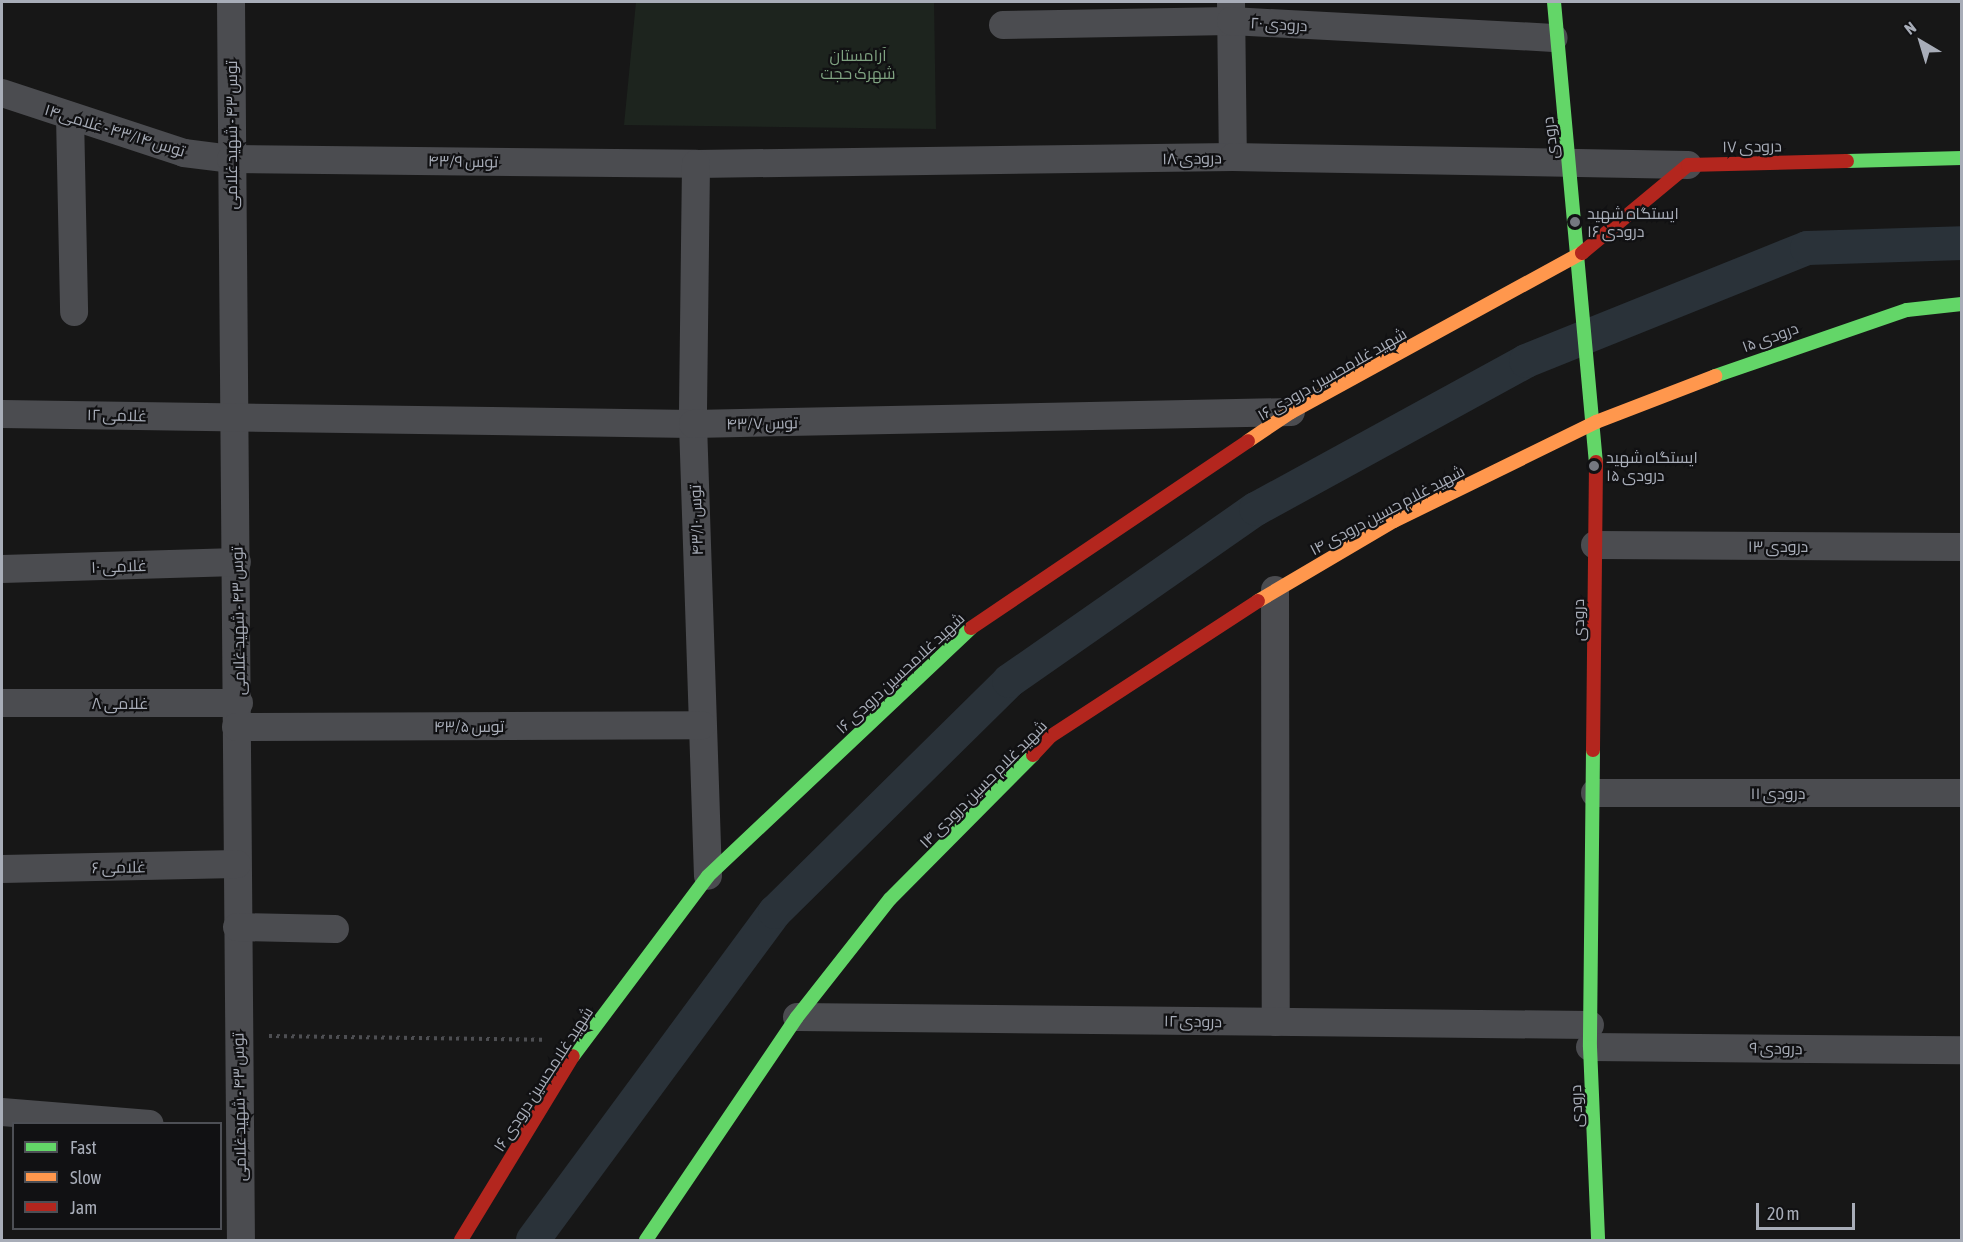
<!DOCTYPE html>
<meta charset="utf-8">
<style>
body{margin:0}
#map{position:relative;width:1963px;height:1242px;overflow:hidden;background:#171717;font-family:"Asap Condensed",Cairo,sans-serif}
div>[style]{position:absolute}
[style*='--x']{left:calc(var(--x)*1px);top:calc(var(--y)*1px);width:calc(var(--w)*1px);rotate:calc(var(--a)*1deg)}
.green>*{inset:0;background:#1d241e}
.canal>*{height:34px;margin:-17px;padding:0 17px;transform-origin:17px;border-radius:17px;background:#2a3239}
.path>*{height:4px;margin-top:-2px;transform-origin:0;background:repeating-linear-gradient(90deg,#4d4e52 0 3px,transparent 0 7.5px)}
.street>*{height:28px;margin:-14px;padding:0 14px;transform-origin:14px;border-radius:14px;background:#4b4c50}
.fast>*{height:14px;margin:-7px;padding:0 7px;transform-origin:7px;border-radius:7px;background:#63d668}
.slow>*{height:14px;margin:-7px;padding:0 7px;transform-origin:7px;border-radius:7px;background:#ff974d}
.jam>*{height:14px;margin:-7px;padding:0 7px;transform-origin:7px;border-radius:7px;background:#b3261e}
.dots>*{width:16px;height:16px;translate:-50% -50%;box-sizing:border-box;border:3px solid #111113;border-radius:50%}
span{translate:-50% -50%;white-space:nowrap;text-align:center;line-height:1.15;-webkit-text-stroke:4.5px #111113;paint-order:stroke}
.street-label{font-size:16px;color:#a8adb8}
.park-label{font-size:16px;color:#7fa381}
.poi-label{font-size:16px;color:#a8adb8}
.left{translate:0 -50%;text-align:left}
.frame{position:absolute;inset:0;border:3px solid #a8adb8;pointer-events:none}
.legend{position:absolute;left:12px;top:1122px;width:210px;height:108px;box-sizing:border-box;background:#111113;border:2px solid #4d4f55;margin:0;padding:8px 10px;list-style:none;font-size:18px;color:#a8adb8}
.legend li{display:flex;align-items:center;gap:12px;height:30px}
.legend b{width:30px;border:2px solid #4d4f55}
.north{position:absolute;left:1891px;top:12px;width:60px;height:60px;-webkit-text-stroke:4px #111113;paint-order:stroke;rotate:322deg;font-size:16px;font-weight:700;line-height:24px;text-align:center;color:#a8adb8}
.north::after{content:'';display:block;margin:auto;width:21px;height:27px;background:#a8adb8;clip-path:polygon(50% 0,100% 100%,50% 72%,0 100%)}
.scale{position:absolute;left:1756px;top:1203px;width:99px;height:27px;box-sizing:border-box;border:3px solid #a8adb8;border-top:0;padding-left:8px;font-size:18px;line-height:21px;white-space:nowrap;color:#a8adb8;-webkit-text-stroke:4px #111113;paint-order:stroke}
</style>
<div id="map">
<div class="green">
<i style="clip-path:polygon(636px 2px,934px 2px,936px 129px,624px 125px)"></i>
</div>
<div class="canal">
<i style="--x:533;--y:1240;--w:408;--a:-53.6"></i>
<i style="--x:775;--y:912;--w:329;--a:-44.6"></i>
<i style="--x:1009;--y:681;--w:301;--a:-34.9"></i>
<i style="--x:1256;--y:509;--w:308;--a:-28.7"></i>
<i style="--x:1526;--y:361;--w:303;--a:-21.9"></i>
<i style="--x:1807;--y:248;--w:155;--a:-1.8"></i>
</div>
<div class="path">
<i style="--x:269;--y:1036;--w:274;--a:0.8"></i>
</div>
<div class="street">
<i style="--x:231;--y:2;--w:1238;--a:89.54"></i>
<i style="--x:1231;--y:3;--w:154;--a:89.3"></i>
<i style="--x:1003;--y:25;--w:228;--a:-1"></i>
<i style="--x:1231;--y:21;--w:323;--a:3"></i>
<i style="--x:2;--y:93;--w:192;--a:18.2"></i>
<i style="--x:184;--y:153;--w:47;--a:7.3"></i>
<i style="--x:231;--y:159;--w:465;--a:0.6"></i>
<i style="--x:696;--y:164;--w:537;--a:-0.75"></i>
<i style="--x:1233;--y:157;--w:455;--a:1"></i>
<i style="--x:70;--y:116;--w:196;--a:88.8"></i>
<i style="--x:696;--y:164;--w:260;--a:90.7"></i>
<i style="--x:693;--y:424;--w:452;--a:88.1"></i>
<i style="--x:2;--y:414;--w:691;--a:0.83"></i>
<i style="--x:693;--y:424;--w:598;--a:-1.15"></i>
<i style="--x:1595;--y:545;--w:367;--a:0.3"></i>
<i style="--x:2;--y:569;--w:235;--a:-1.7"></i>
<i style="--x:1275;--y:590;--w:432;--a:89.9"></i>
<i style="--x:2;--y:703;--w:237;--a:0"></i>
<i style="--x:236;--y:727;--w:466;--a:-0.2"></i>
<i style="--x:1595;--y:793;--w:367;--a:0"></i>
<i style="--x:2;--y:869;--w:235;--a:-1.2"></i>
<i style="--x:237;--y:927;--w:98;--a:1.2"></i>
<i style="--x:797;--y:1017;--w:793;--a:0.58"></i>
<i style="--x:1590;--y:1047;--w:372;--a:0.5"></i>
<i style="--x:2;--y:1112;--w:148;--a:4.6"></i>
</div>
<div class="fast">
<i style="--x:1554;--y:2;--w:462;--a:84.8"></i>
<i style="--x:1847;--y:161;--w:115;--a:-1.5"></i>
<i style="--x:1715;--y:376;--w:203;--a:-19"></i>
<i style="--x:1907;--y:310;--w:55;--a:-6.2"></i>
<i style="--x:1593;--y:750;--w:297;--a:90.6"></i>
<i style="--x:1590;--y:1047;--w:193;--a:87.6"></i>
<i style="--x:573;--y:1056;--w:225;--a:-53.1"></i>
<i style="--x:708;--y:876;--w:361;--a:-43.3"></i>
<i style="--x:646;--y:1240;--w:269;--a:-55.9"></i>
<i style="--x:797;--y:1017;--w:150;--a:-51.8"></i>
<i style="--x:890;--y:899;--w:203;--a:-45.2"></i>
</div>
<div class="slow">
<i style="--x:1248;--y:441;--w:52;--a:-34"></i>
<i style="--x:1291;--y:412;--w:332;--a:-28.7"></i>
<i style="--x:1258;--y:601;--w:158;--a:-30.5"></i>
<i style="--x:1394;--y:521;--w:225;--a:-26.1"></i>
<i style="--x:1596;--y:422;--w:128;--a:-21.1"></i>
</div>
<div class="jam">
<i style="--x:1582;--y:253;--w:138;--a:-39.7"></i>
<i style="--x:1688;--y:165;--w:159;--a:-1.4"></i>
<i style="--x:971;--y:628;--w:334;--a:-34"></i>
<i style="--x:1593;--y:750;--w:288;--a:-89.4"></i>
<i style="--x:1033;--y:755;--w:26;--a:-47"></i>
<i style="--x:1051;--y:736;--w:247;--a:-33.1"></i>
<i style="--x:461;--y:1240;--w:215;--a:-58.7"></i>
</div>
<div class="dots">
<i style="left:1575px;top:222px;background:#757880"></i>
<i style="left:1594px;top:466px;background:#757880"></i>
</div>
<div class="street-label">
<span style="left:1279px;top:24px;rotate:3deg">درودی ۲۰</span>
<span style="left:115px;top:130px;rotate:17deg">توس ۴۳/۱۴ - غلامی۱۴</span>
<span style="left:231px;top:135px;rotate:-90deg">توس ۴۳ - شهید غلامی</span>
<span style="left:1550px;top:138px;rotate:-97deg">درودی</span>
<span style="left:1752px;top:146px;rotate:-1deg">درودی ۱۷</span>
<span style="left:1192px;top:158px;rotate:-1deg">درودی ۱۸</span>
<span style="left:463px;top:161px;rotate:1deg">توس ۴۳/۹</span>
<span style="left:1770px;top:337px;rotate:-20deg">درودی ۱۵</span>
<span style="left:1332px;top:374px;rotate:-30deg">شهید غلامحسین درودی ۱۶</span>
<span style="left:117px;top:415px;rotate:1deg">غلامی ۱۲</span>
<span style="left:762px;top:423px;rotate:-1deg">توس ۴۳/۷</span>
<span style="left:1387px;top:510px;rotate:-28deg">شهید غلام حسین درودی ۱۴</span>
<span style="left:696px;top:520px;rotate:-92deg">توس ۴۳/۱۰</span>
<span style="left:1778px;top:546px">درودی ۱۳</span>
<span style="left:119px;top:566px;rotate:-2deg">غلامی ۱۰</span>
<span style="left:1578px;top:620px;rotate:-90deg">درودی</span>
<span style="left:238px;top:621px;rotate:-91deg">توس ۴۳ - شهید غلامی</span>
<span style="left:900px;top:673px;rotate:-43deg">شهید غلامحسین درودی ۱۶</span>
<span style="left:120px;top:703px">غلامی ۸</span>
<span style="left:469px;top:726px">توس ۴۳/۵</span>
<span style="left:983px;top:784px;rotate:-45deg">شهید غلام حسین درودی ۱۴</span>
<span style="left:1778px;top:793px">درودی ۱۱</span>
<span style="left:119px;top:867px;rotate:-1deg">غلامی ۶</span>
<span style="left:1193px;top:1021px;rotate:1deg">درودی ۱۲</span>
<span style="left:1776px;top:1048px;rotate:1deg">درودی ۹</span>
<span style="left:543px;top:1079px;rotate:-57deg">شهید غلامحسین درودی ۱۶</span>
<span style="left:1576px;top:1106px;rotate:-92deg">درودی</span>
<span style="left:239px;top:1107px;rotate:-91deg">توس ۴۳ - شهید غلامی</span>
</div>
<div class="park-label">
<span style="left:858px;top:64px">آرامستان<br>شهرک حجت</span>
</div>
<div class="poi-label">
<span class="left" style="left:1587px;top:222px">ایستگاه شهید<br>درودی ۱۶</span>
<span class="left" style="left:1606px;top:466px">ایستگاه شهید<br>درودی ۱۵</span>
</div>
<div class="frame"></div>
<ul class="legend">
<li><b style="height:8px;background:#63d668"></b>Fast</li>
<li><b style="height:8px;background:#ff974d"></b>Slow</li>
<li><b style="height:8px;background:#b3261e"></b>Jam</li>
</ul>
<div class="north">N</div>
<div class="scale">20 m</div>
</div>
